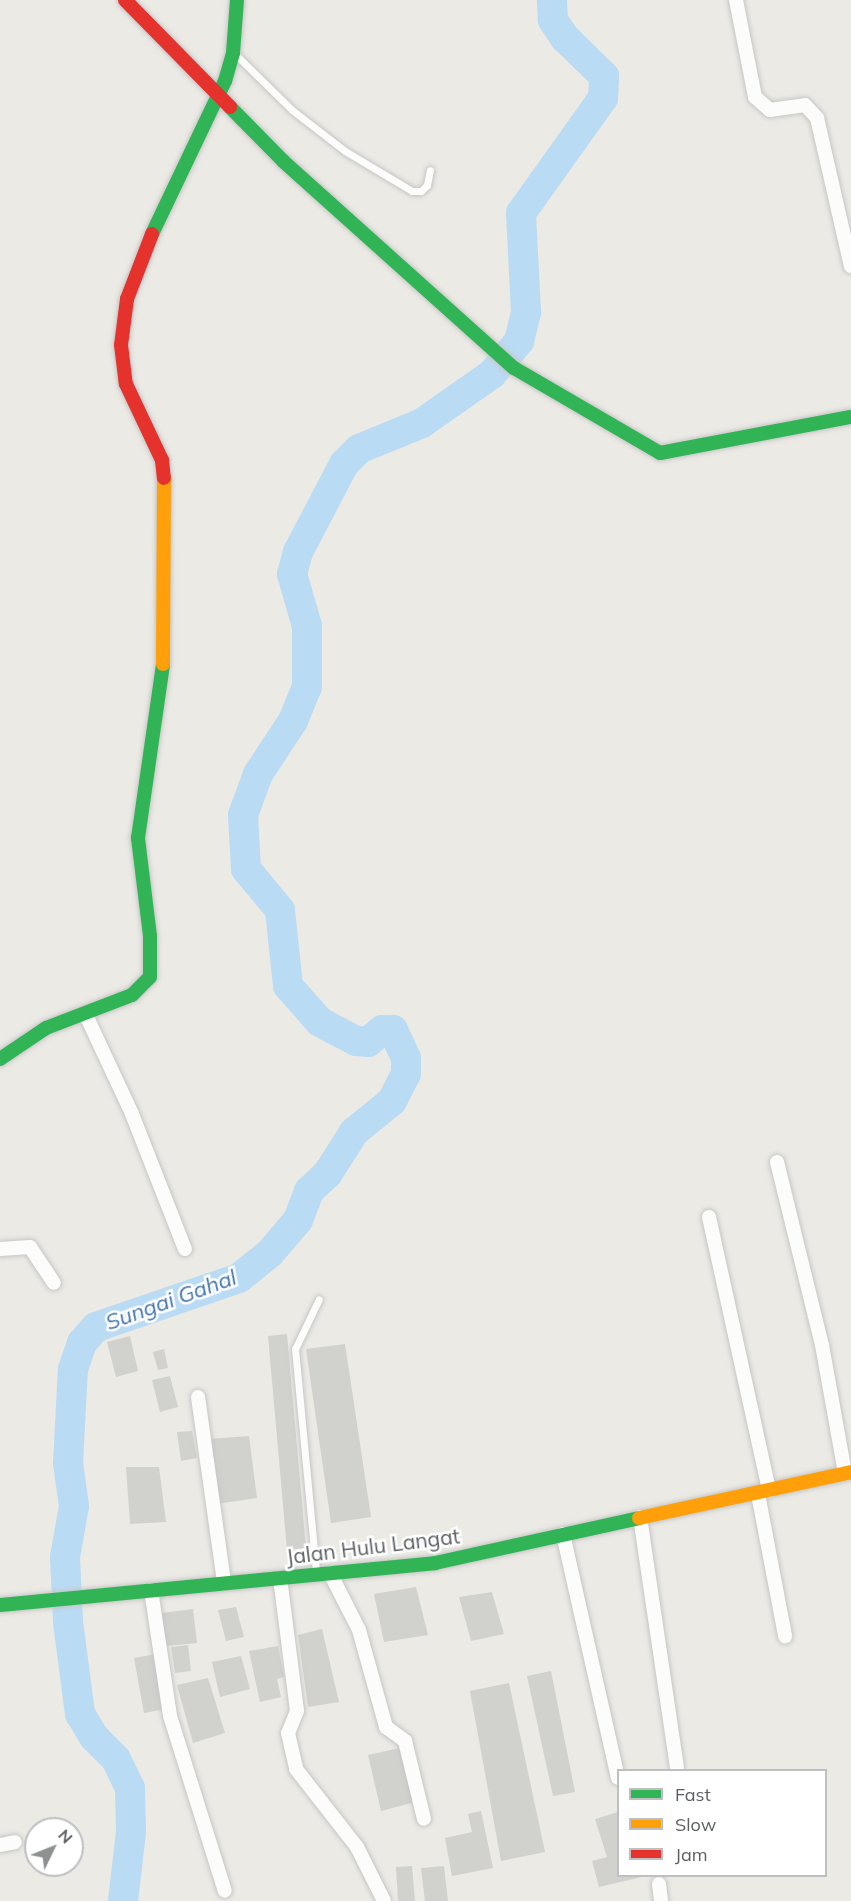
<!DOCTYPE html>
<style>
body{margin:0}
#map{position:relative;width:851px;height:1901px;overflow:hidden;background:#ebeae5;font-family:Mulish,sans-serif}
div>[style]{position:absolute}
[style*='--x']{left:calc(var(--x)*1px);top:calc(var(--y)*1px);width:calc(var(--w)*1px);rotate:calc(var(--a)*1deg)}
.river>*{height:30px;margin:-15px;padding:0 15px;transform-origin:15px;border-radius:15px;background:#badbf4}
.building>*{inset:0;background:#d1d1ce}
.roads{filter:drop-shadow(0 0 2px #c6c6c6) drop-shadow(0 0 2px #c6c6c6)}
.lane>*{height:7px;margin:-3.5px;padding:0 3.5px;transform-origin:3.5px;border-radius:3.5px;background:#fcfcfb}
.street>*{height:14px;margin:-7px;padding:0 7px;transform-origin:7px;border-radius:7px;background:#fcfcfb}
.fast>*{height:14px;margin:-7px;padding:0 7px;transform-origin:7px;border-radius:7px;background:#30b455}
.slow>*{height:14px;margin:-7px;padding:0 7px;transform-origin:7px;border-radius:7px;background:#ff9f0a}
.jam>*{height:14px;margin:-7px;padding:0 7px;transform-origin:7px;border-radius:7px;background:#e5322d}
span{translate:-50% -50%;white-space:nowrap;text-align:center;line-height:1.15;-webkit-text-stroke:5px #fff;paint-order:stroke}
.street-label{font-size:21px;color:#5b5f63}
.water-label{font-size:22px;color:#4275ad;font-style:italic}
.legend{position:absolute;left:617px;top:1769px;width:210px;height:108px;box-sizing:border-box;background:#fff;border:2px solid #bdbfc1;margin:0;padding:8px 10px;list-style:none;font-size:18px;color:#5b5f63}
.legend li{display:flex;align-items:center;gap:12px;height:30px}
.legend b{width:30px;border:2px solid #bdbfc1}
.north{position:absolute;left:24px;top:1817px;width:60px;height:60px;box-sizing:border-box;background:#fff;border:2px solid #bdbfc1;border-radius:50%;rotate:47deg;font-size:16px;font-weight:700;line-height:24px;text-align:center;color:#5b5f63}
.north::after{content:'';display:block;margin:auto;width:21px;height:27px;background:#8d9090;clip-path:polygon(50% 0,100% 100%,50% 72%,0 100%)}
</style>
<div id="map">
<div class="river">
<i style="--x:123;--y:1901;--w:69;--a:-83.4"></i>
<i style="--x:131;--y:1832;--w:44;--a:-91.3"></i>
<i style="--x:130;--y:1788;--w:32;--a:-116"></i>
<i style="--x:116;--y:1759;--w:31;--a:-135"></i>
<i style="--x:94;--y:1737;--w:27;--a:-121"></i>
<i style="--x:80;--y:1714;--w:94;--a:-97.4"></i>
<i style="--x:68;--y:1621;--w:64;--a:-92.7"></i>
<i style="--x:65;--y:1557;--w:52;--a:-80"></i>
<i style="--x:74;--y:1506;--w:43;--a:-97.9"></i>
<i style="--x:68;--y:1463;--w:94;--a:-87"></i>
<i style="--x:73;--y:1369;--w:28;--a:-71"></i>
<i style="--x:82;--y:1343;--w:21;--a:-49"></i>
<i style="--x:96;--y:1327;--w:151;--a:-18.9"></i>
<i style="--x:239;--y:1278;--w:40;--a:-39"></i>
<i style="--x:270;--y:1253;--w:43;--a:-49.7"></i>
<i style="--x:298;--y:1220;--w:31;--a:-69"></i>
<i style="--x:309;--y:1191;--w:26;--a:-43"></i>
<i style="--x:328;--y:1173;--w:49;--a:-57.6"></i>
<i style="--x:354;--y:1132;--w:49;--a:-39.2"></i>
<i style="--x:392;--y:1101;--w:30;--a:-63"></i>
<i style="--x:406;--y:1074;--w:16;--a:-90"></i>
<i style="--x:406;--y:1058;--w:31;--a:-115"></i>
<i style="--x:393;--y:1030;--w:11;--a:180"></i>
<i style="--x:382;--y:1030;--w:18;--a:139"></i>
<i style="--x:368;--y:1042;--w:12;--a:-175"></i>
<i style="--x:356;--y:1041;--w:41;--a:-152.2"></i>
<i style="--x:320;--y:1022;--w:48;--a:-131.6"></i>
<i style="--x:288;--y:986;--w:76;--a:-96"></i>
<i style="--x:280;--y:910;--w:53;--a:-129.7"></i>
<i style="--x:246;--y:869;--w:54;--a:-93.2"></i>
<i style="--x:243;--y:815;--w:44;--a:-69.9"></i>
<i style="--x:258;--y:774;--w:64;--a:-56.6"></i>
<i style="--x:293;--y:721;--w:37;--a:-68"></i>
<i style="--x:307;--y:687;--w:61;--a:-90"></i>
<i style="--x:307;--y:626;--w:54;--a:-106.1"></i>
<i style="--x:292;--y:574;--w:23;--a:-75"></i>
<i style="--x:298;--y:552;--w:99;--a:-62.4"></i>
<i style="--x:344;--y:464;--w:21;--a:-45"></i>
<i style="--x:359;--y:449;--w:68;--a:-22.4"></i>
<i style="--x:422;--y:423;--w:85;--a:-35"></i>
<i style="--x:492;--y:374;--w:43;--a:-50.7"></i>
<i style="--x:519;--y:341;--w:30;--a:-76"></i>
<i style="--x:526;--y:312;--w:99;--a:-92.9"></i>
<i style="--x:521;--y:213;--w:141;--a:-54.5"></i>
<i style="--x:603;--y:98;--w:22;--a:-87"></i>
<i style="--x:604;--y:76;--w:54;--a:-135.7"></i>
<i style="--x:565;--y:38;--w:22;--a:-124"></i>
<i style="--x:553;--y:20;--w:20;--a:-93"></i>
</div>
<div class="building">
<i style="clip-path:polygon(287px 1334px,306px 1548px,287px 1550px,268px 1336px)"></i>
<i style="clip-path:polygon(130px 1336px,138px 1371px,116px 1377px,107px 1342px)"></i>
<i style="clip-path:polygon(345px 1344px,371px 1517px,331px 1523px,306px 1349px)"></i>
<i style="clip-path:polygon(164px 1349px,168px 1368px,158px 1370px,153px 1352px)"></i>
<i style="clip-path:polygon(170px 1376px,178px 1407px,160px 1412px,152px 1380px)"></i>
<i style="clip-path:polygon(192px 1431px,197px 1458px,181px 1461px,177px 1432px)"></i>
<i style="clip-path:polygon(249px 1436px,257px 1498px,215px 1504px,208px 1439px)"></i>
<i style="clip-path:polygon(126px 1467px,159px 1467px,166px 1522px,130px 1524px)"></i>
<i style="clip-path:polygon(416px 1587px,428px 1635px,384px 1642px,374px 1594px)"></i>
<i style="clip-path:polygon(492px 1592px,504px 1634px,471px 1641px,459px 1597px)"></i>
<i style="clip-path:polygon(236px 1607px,244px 1637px,226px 1641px,218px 1610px)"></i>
<i style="clip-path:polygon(193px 1609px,197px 1643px,166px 1646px,162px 1613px)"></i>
<i style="clip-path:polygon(322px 1629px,339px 1702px,308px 1707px,298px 1635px)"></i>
<i style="clip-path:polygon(188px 1645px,191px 1671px,175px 1673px,171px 1647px)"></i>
<i style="clip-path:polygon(278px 1646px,284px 1677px,277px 1679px,281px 1697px,260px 1702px,249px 1651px)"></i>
<i style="clip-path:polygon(156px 1654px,166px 1709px,144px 1713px,134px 1658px)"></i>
<i style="clip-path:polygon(241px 1656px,250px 1689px,220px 1697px,212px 1662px)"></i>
<i style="clip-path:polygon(551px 1671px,575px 1792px,553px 1796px,527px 1676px)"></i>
<i style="clip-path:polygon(208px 1678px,225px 1733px,193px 1743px,177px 1685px)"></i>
<i style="clip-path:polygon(509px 1683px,545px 1852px,501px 1861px,470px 1691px)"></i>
<i style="clip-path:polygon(400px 1748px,415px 1802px,381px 1811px,368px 1755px)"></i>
<i style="clip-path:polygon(481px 1811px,493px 1868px,452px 1876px,445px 1838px,472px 1832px,468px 1814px)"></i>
<i style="clip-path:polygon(618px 1812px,618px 1876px,646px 1876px,599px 1887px,592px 1861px,607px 1857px,595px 1819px)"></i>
<i style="clip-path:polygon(412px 1866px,415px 1901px,398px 1901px,396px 1867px)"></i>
<i style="clip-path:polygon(444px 1866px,448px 1901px,425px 1901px,421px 1868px)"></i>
</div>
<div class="roads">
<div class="lane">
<i style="--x:235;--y:54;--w:80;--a:44.5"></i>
<i style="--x:292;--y:110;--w:67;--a:37.7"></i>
<i style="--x:345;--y:151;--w:78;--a:30.8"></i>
<i style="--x:412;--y:191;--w:9;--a:0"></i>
<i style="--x:421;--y:191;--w:8;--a:-45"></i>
<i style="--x:427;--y:185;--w:15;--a:-79"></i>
<i style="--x:316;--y:1571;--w:223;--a:-95.4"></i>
<i style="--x:295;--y:1349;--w:55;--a:-64.4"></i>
</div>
<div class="street">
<i style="--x:736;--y:0;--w:99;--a:78.9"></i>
<i style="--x:755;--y:97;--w:20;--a:41"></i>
<i style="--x:770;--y:110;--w:35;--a:-8"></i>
<i style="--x:805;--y:105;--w:18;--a:47"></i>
<i style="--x:817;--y:118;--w:152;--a:77.1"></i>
<i style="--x:85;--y:1013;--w:111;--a:65"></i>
<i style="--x:132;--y:1114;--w:145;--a:68.6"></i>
<i style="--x:777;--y:1162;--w:188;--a:76.2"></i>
<i style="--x:822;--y:1345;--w:130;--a:79.8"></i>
<i style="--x:709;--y:1217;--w:280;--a:77.6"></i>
<i style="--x:0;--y:1249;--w:30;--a:-4"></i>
<i style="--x:30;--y:1247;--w:43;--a:56.3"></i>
<i style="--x:198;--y:1397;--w:188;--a:82"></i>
<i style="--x:758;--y:1494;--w:145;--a:79.2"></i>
<i style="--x:640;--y:1517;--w:253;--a:81.6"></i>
<i style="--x:563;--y:1534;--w:250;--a:77.3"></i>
<i style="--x:330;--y:1573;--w:64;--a:63"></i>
<i style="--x:359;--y:1630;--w:101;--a:74.4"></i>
<i style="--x:386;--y:1727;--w:24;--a:36"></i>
<i style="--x:405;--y:1741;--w:80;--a:76.3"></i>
<i style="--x:280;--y:1578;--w:134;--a:82.7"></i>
<i style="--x:297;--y:1711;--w:24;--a:112"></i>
<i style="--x:288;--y:1733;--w:37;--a:77"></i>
<i style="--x:296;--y:1769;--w:99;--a:52"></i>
<i style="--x:357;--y:1847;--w:60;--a:63.4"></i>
<i style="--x:151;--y:1590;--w:127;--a:81.4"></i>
<i style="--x:170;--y:1716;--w:183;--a:72.6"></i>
<i style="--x:0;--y:1845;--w:15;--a:-11"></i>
<i style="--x:659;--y:1884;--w:17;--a:83"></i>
</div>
<div class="fast">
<i style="--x:230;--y:107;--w:76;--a:45.5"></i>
<i style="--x:283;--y:161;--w:310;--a:41.9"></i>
<i style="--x:514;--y:368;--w:169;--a:30.2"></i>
<i style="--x:660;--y:453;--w:194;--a:-10.7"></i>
<i style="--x:152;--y:234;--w:170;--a:-64.5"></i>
<i style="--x:225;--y:81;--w:29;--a:-74"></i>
<i style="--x:233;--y:53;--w:53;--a:-85.7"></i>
<i style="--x:0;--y:1059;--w:55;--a:-34"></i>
<i style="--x:46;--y:1028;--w:92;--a:-21"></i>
<i style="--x:132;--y:995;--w:25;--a:-45"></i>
<i style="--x:150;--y:977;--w:41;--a:-90"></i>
<i style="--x:150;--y:936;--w:99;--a:-97"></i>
<i style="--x:138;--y:838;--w:176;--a:-81.8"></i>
<i style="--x:0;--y:1605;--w:437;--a:-5.5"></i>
<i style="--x:435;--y:1563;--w:209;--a:-12.4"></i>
</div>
<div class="slow">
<i style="--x:163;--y:664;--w:186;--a:-89.7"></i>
<i style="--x:639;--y:1518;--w:217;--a:-12.2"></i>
</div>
<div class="jam">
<i style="--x:125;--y:0;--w:150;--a:45.5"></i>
<i style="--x:152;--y:234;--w:70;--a:111"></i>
<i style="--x:127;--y:299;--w:46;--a:97.4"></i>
<i style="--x:121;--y:345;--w:39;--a:83"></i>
<i style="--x:126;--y:384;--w:84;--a:64.7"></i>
<i style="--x:162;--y:460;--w:18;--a:84"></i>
</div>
</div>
<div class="street-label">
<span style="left:373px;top:1546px;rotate:-7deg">Jalan Hulu Langat</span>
</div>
<div class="water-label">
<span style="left:171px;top:1300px;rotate:-20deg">Sungai Gahal</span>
</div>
<ul class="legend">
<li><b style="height:8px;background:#30b455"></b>Fast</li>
<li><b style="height:8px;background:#ff9f0a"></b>Slow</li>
<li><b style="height:8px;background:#e5322d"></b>Jam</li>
</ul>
<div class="north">N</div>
</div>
